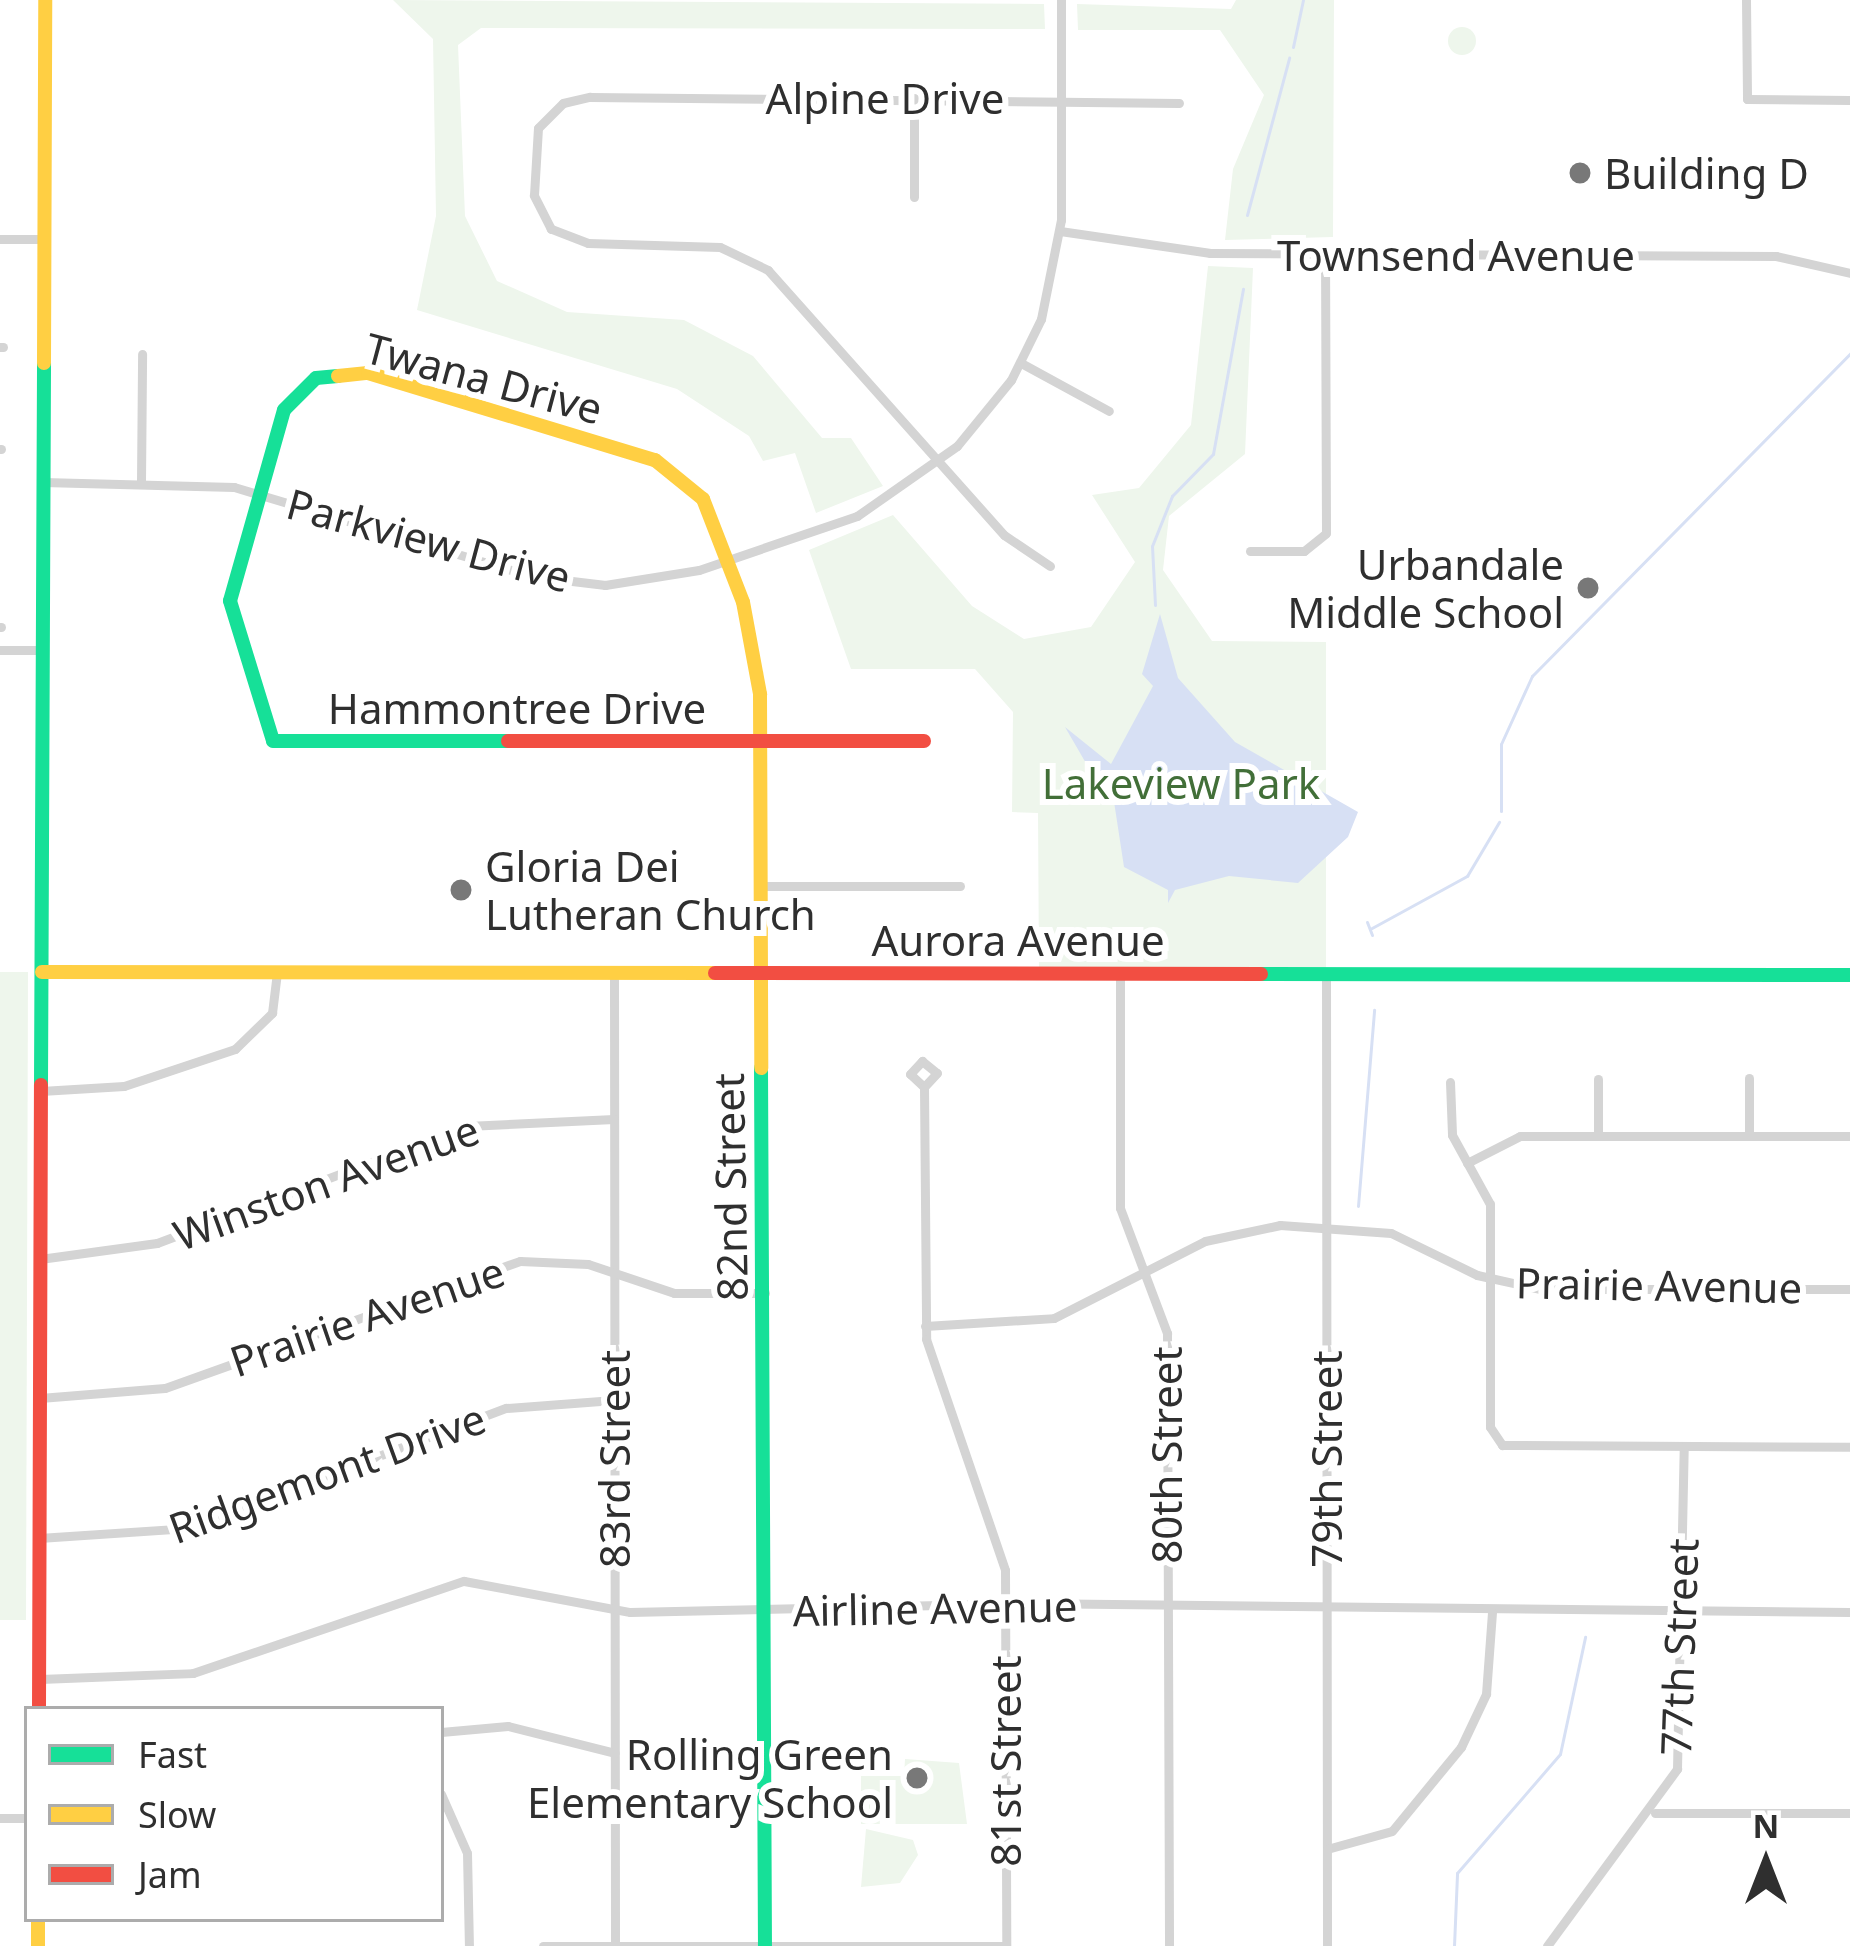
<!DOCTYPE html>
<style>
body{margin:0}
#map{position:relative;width:1850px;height:1946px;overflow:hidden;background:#fff;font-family:"Noto Sans",sans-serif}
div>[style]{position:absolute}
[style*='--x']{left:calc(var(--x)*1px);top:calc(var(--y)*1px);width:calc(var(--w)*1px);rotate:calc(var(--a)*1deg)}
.green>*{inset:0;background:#eef6ec}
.round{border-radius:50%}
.water>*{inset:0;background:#d7e0f4}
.stream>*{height:3px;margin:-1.5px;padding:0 1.5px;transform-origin:1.5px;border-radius:1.5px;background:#d7e0f4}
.street>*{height:9px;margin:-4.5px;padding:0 4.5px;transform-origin:4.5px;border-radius:4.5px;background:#d4d4d4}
.fast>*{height:14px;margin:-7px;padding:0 7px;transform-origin:7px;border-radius:7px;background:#16e098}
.slow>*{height:14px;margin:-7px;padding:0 7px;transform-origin:7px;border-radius:7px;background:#ffcf43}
.jam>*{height:14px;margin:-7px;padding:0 7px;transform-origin:7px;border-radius:7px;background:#f24e42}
.dots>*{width:33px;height:33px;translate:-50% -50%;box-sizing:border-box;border:6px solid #fff;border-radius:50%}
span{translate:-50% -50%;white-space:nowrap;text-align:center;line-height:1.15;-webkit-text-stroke:12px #fff;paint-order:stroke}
.street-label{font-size:42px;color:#2f2f2f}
.poi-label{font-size:42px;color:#2f2f2f}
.left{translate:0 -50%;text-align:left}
.right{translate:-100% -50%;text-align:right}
.park-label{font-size:42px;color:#426f38}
.legend{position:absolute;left:24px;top:1706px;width:420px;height:216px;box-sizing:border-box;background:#fff;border:3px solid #acacac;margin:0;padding:15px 21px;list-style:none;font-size:36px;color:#2f2f2f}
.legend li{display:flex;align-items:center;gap:24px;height:60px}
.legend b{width:60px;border:3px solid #acacac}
.north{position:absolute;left:1706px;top:1802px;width:120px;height:120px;-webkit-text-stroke:9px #fff;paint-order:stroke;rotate:0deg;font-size:33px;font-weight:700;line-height:48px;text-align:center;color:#2f2f2f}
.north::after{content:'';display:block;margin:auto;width:42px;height:54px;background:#2f2f2f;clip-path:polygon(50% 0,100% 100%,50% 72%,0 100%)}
</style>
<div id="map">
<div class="green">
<i style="clip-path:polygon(393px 0,1044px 4px,1045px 29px,481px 28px,458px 45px,465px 216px,497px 281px,567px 312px,684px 320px,753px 356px,822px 438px,851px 438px,883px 486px,816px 513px,795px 453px,763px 461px,749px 436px,677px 389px,417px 310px,436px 216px,433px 39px)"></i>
<i style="clip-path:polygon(1236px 0,1334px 0,1333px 237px,1225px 240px,1233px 169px,1264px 95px,1220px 30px,1078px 30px,1077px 4px,1231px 9px)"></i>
<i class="round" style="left:1448px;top:27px;width:28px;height:28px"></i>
<i style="clip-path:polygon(1208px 266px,1253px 268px,1245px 454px,1169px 516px,1163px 570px,1212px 641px,1326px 642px,1326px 973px,1039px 973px,1038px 813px,1012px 812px,1013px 712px,975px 669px,851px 669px,809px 550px,893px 515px,972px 606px,1024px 639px,1091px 627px,1135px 562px,1092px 495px,1139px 488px,1191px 425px)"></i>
<i style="clip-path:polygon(0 972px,28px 972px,26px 1620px,0 1620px)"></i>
<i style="clip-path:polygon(905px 1759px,959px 1763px,967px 1824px,861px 1824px,861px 1776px,904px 1776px)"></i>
<i style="clip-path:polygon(866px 1829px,913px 1840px,918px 1855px,900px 1883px,861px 1887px)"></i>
</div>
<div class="water">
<i style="clip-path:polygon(1160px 614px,1178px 678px,1235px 742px,1358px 812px,1348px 837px,1298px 883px,1229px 876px,1175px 890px,1168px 903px,1168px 890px,1124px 867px,1111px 782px,1094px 777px,1065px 727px,1111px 764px,1153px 686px,1142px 674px)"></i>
</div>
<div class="stream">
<i style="--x:1293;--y:47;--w:48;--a:-78"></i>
<i style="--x:1247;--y:215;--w:163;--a:-75"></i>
<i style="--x:1155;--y:605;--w:59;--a:-92.9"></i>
<i style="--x:1152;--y:546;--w:54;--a:-68.2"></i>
<i style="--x:1172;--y:496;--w:59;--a:-45.7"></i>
<i style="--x:1213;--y:454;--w:168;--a:-79.7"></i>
<i style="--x:1501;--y:811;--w:67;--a:-90"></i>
<i style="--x:1501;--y:744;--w:75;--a:-65.5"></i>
<i style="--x:1532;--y:676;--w:453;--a:-45.4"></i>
<i style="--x:1367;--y:922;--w:14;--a:69"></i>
<i style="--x:1370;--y:929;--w:111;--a:-28.7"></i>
<i style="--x:1467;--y:876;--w:63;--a:-59.3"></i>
<i style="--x:1358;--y:1206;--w:197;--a:-85.3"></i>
<i style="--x:1454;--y:1946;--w:73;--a:-87.6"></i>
<i style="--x:1457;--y:1873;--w:157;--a:-49.1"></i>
<i style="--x:1560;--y:1754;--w:120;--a:-77.9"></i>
</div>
<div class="street">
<i style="--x:1746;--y:0;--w:99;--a:89.4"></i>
<i style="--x:1747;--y:99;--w:103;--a:0.6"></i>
<i style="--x:914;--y:98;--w:99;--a:90"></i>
<i style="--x:1060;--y:231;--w:152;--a:8.3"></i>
<i style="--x:1210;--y:253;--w:566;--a:0.3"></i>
<i style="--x:1776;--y:256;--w:76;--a:12.9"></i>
<i style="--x:0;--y:239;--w:44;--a:0"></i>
<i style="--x:0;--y:347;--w:3;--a:0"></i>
<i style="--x:1021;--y:363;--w:100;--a:28.6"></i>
<i style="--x:0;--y:449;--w:1;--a:0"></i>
<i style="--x:141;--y:481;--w:127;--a:-89.5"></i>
<i style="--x:43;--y:482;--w:191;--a:1.5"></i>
<i style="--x:234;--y:487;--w:309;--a:16.7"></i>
<i style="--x:530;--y:576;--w:76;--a:6.8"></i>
<i style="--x:605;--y:585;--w:95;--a:-9.1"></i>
<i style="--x:699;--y:570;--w:167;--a:-18.9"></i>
<i style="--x:857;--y:516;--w:122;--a:-35"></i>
<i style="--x:957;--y:446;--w:85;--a:-50.7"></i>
<i style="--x:1011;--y:380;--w:68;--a:-63.8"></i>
<i style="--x:1041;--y:319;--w:101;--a:-78.6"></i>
<i style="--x:1061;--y:220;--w:220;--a:-90"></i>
<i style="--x:1250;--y:551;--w:54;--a:0"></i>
<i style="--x:1304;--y:551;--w:28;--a:-39"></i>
<i style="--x:1326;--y:533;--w:278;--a:-90.2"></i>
<i style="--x:1050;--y:566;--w:55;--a:-146"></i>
<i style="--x:1004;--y:535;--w:355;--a:-131.7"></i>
<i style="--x:768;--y:270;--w:53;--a:-154.4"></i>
<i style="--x:720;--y:247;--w:132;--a:-178.3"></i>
<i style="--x:588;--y:243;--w:40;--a:-159"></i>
<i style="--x:551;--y:229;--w:38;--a:-117"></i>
<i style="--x:534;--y:195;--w:67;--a:-86.6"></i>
<i style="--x:538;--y:128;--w:35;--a:-45"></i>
<i style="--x:563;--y:103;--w:28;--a:-13"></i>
<i style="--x:590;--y:97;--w:589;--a:0.58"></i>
<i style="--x:0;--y:627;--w:1;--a:0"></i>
<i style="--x:0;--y:650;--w:43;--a:0"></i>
<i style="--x:760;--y:886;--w:200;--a:0"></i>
<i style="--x:614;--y:973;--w:973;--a:89.94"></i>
<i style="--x:1120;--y:973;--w:235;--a:90"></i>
<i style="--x:1120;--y:1208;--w:134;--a:69.4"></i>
<i style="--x:1167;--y:1333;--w:613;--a:89.81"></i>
<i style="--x:1326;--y:973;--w:973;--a:89.94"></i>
<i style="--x:1598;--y:1079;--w:57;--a:90"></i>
<i style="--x:1450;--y:1082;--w:53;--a:87.8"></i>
<i style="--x:1452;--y:1135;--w:79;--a:61.2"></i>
<i style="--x:1490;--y:1204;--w:223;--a:90"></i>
<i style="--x:1490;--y:1427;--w:22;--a:56"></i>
<i style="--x:1502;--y:1445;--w:348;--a:0.3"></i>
<i style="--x:924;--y:1087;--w:19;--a:-137"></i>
<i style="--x:910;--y:1074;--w:18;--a:-47"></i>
<i style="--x:922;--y:1061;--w:19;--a:39"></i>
<i style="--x:937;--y:1073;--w:19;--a:133"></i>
<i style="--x:924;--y:1087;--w:252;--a:89.5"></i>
<i style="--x:926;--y:1339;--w:244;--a:71.1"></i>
<i style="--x:1005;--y:1570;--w:376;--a:89.8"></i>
<i style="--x:41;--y:1091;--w:83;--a:-3.4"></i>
<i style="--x:124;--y:1086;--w:117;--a:-18.4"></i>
<i style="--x:235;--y:1049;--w:52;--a:-44.2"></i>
<i style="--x:272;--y:1013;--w:41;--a:-83"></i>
<i style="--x:1749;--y:1136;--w:58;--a:-90"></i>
<i style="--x:1467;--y:1163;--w:59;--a:-27"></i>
<i style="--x:1520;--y:1136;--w:330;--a:0"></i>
<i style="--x:40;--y:1259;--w:118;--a:-7.8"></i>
<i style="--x:157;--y:1243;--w:331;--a:-20.7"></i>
<i style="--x:467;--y:1126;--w:147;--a:-2.7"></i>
<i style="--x:925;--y:1326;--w:129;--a:-3.5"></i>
<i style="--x:1054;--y:1318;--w:169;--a:-27"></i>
<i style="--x:1205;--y:1241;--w:77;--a:-12"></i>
<i style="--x:1280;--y:1225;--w:111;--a:4.1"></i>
<i style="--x:1391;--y:1233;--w:96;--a:26"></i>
<i style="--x:1477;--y:1275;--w:65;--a:12.5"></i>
<i style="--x:1540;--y:1289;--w:310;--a:0"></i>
<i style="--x:40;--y:1398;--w:125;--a:-4.6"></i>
<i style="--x:165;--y:1388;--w:377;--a:-19.7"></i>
<i style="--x:520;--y:1261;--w:68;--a:2.5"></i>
<i style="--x:588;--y:1264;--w:91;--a:18.6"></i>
<i style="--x:674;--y:1293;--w:91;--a:0"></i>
<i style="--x:39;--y:1538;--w:149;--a:-3.8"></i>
<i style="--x:188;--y:1528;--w:340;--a:-20.7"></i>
<i style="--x:506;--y:1408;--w:108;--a:-4.2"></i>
<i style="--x:40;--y:1679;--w:153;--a:-2.2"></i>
<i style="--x:193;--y:1673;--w:286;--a:-18.8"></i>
<i style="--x:464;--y:1581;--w:169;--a:10.6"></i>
<i style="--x:630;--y:1612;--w:392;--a:-1.3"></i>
<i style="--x:1022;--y:1603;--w:828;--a:0.62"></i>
<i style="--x:441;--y:1732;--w:67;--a:-5.1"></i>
<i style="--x:508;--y:1726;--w:110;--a:14.2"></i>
<i style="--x:441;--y:1794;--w:64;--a:66.2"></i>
<i style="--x:467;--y:1853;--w:93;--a:88.8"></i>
<i style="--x:1655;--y:1813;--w:195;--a:0"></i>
<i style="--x:0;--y:1818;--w:27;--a:0"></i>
<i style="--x:1327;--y:1849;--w:67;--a:-15.5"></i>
<i style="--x:1392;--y:1831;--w:109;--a:-50.6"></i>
<i style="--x:1461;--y:1747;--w:59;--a:-64.7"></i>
<i style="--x:1486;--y:1694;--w:82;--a:-85.8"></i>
<i style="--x:543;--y:1946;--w:463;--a:0"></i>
<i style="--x:1547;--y:1946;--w:220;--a:-53.7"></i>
<i style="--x:1677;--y:1769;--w:322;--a:-88.8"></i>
</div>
<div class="fast">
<i style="--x:338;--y:376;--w:22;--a:175"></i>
<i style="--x:316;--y:378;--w:45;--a:135"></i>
<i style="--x:284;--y:410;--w:198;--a:105.8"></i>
<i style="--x:230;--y:601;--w:146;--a:72.9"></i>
<i style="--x:273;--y:741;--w:235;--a:0"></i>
<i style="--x:1261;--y:974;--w:589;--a:0.1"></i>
<i style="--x:761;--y:1068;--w:878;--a:89.74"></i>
<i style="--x:41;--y:1085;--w:722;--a:-89.76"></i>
</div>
<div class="slow">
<i style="--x:44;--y:363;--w:363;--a:-89.8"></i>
<i style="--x:338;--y:376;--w:30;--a:-6"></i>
<i style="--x:368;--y:373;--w:300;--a:16.9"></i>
<i style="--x:655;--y:460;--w:62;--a:39.1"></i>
<i style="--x:703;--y:499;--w:110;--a:68.8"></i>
<i style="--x:743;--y:602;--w:94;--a:79.5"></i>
<i style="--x:760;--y:694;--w:374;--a:89.8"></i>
<i style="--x:42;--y:972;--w:673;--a:0.09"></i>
<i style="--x:38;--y:1919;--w:27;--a:90"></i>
</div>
<div class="jam">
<i style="--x:508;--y:741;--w:416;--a:0"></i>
<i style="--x:715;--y:973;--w:546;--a:0.1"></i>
<i style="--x:39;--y:1709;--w:624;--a:-89.82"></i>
</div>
<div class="dots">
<i style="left:1580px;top:173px;background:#787878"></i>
<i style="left:1588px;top:588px;background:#787878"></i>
<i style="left:461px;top:890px;background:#787878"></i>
<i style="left:917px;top:1778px;background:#787878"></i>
</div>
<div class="street-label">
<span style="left:885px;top:98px">Alpine Drive</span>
<span style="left:1456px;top:255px">Townsend Avenue</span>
<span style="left:484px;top:378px;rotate:15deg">Twana Drive</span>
<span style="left:429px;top:540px;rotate:15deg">Parkview Drive</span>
<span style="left:517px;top:708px">Hammontree Drive</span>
<span style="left:1018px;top:940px">Aurora Avenue</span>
<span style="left:326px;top:1182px;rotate:-20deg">Winston Avenue</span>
<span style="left:730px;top:1187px;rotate:-91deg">82nd Street</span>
<span style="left:1659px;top:1285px;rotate:1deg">Prairie Avenue</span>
<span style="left:367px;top:1316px;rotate:-19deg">Prairie Avenue</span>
<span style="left:1166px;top:1455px;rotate:-90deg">80th Street</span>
<span style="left:614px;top:1459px;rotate:-90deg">83rd Street</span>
<span style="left:1326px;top:1459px;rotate:-90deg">79th Street</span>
<span style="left:327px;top:1473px;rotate:-20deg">Ridgemont Drive</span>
<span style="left:935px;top:1608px;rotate:-1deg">Airline Avenue</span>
<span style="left:1679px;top:1647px;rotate:-88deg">77th Street</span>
<span style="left:1005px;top:1761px;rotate:-90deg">81st Street</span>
</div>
<div class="poi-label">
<span class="left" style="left:1604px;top:173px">Building D</span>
<span class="right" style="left:1564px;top:588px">Urbandale<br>Middle School</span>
<span class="left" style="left:485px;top:890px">Gloria Dei<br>Lutheran Church</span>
<span class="right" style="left:893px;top:1778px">Rolling Green<br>Elementary School</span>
</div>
<div class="park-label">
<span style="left:1181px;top:783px">Lakeview Park</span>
</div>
<ul class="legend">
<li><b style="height:15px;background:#16e098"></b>Fast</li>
<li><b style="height:15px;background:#ffcf43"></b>Slow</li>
<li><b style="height:15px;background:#f24e42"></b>Jam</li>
</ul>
<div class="north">N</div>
</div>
